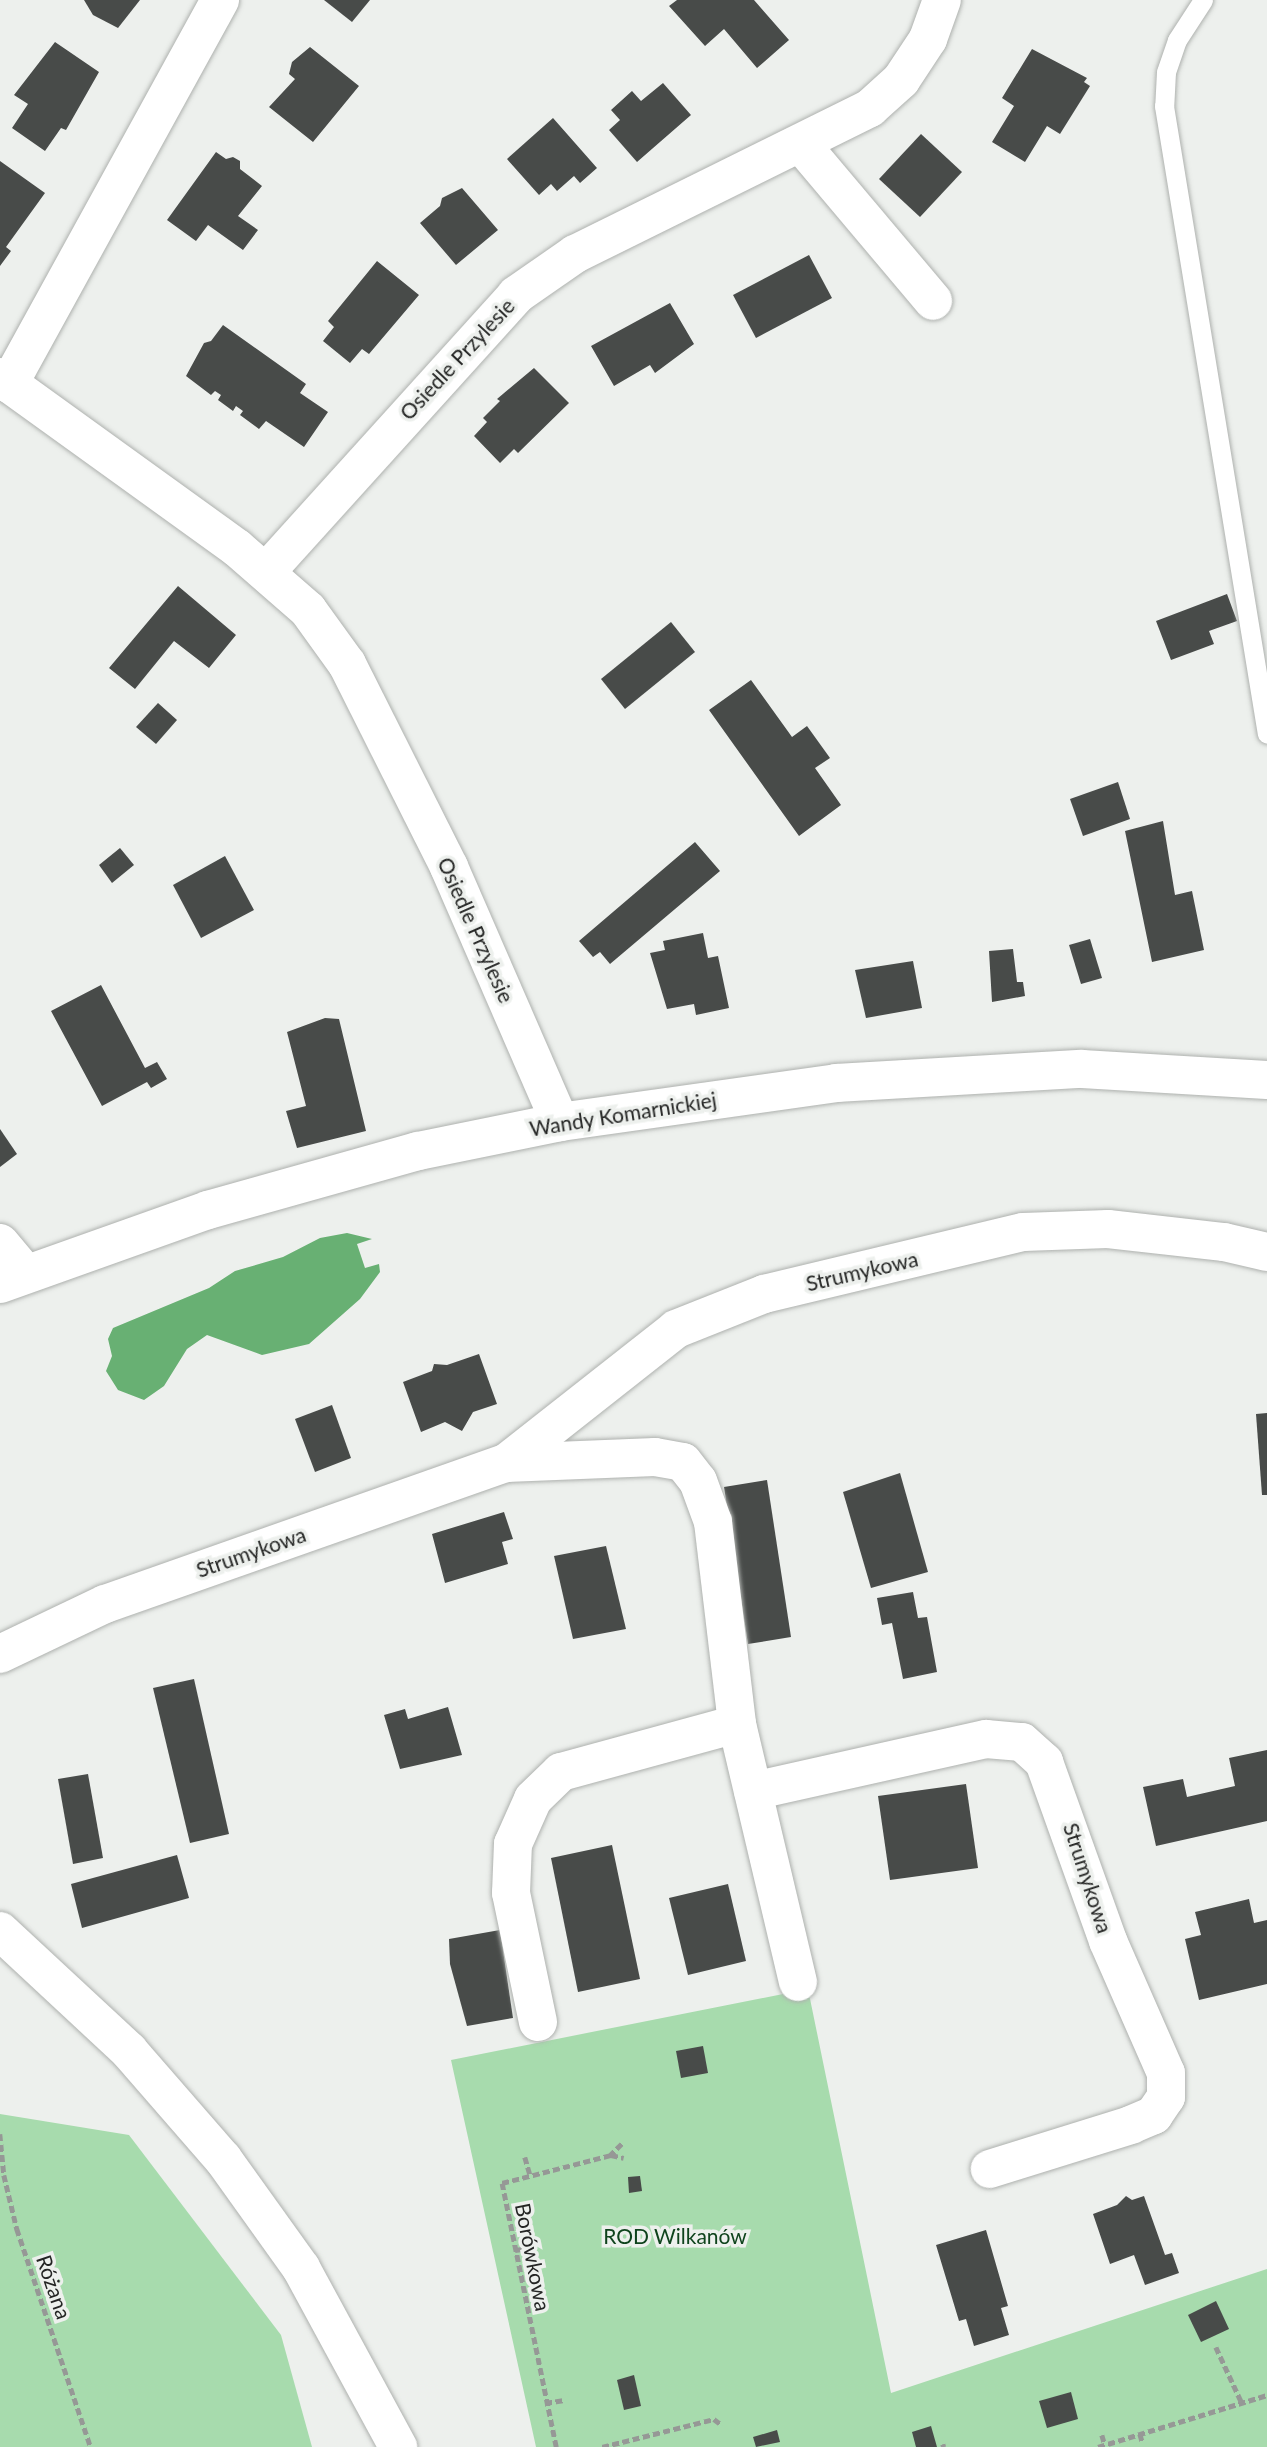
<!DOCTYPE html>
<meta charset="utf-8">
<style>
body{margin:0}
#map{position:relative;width:1267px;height:2447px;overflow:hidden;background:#edf0ed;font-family:Lato,sans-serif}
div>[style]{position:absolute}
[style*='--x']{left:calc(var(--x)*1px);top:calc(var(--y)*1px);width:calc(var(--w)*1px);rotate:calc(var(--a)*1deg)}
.green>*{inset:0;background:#a7dbad}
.water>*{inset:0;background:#68b073}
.building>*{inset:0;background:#484b49}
.path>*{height:4.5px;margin-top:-2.25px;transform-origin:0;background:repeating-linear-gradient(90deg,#969896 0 7px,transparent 0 10.5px)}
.roads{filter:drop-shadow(0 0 2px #aeb1ae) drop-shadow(0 0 2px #aeb1ae)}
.lane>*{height:19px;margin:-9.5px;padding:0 9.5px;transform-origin:9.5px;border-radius:9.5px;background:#fff}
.street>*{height:38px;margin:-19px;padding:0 19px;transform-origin:19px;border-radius:19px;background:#fff}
.secondary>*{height:38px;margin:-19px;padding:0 19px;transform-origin:19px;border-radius:19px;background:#fff}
span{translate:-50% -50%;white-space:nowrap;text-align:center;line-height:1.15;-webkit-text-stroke:7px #edf0ed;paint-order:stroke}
.street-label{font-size:21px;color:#242524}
.park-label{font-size:21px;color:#0f441d}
</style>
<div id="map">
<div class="green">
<i style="clip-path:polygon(808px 1989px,891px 2393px,1267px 2269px,1267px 2447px,536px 2447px,451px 2060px)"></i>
<i style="clip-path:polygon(0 2114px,129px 2135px,281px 2335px,312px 2447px,0 2447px)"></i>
</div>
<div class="water">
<i style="clip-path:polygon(347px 1233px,372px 1239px,357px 1244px,365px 1268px,379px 1264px,380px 1272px,360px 1299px,309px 1344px,262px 1355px,207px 1335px,187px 1349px,164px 1386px,144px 1400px,118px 1390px,106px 1371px,112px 1356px,108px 1339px,113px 1328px,209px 1288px,235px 1271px,283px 1257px,320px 1238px)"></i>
</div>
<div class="building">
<i style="clip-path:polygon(84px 0,140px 0,118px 28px,93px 15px)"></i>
<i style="clip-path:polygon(324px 0,370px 0,352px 22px)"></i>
<i style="clip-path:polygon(677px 0,754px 0,789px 40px,757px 68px,724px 29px,705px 46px,669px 6px)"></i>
<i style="clip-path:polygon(55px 42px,99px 72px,66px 130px,61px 128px,45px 151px,12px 128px,28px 104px,14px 95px)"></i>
<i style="clip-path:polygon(310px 47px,359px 86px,313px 142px,269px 107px,295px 79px,289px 74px,292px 62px)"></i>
<i style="clip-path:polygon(1032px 49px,1087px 78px,1084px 82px,1090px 86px,1060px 134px,1047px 126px,1025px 162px,992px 142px,1014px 106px,1002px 98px)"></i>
<i style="clip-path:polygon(663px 83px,691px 115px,637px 162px,609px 130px,620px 120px,611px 110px,632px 91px,641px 101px)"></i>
<i style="clip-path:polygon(553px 118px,597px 168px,580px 183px,574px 176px,557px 191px,551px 184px,539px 195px,507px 159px)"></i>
<i style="clip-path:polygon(921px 134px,962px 172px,920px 217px,879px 179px)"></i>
<i style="clip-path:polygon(216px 152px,226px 159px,233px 157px,240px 161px,240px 169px,262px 186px,238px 216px,258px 230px,243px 250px,208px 225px,196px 241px,167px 220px)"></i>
<i style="clip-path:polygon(0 161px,45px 193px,6px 247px,11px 251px,0 266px)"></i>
<i style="clip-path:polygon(462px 188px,498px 230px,456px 265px,420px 223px,440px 206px,442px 198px)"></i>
<i style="clip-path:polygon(809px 255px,832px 298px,756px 338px,733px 295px)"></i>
<i style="clip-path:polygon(377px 261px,419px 295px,369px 354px,362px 349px,350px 363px,323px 341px,334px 327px,328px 321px)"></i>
<i style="clip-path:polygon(670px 303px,694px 344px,655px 373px,650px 365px,614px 386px,591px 346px)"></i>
<i style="clip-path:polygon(223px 325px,306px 384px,300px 393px,328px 412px,304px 447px,266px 421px,259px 429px,240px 415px,243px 411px,236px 406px,233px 411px,218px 400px,221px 395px,215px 391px,211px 395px,186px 376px,204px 343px,211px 341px)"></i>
<i style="clip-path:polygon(534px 368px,569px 403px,518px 453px,514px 449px,500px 463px,474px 436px,487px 422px,483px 418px,500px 401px,497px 399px)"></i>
<i style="clip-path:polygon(178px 586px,236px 635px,209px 668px,174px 641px,135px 689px,109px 668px)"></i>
<i style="clip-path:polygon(1227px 594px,1237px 621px,1209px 631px,1214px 644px,1171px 660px,1156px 621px)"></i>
<i style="clip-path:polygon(671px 622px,695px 652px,625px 709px,601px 679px)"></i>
<i style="clip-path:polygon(751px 680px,792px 737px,807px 726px,830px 758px,815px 768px,841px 805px,799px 836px,709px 710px)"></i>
<i style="clip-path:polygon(158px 703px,177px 720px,156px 744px,136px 727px)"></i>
<i style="clip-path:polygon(1118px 782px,1130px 819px,1083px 836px,1070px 799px)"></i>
<i style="clip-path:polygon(1163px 821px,1175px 895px,1192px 891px,1204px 950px,1152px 962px,1125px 831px)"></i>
<i style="clip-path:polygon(695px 842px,720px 871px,610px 964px,600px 952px,593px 957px,579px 941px)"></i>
<i style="clip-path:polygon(120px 848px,134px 865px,112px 883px,99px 865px)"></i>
<i style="clip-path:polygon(225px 856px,254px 910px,201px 938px,173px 885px)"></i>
<i style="clip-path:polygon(703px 933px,708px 958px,718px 956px,729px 1008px,696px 1015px,694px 1004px,667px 1009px,650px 953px,665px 950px,663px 941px)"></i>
<i style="clip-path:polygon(1090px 939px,1102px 978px,1081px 984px,1069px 945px)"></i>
<i style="clip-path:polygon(1013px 949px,1017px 982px,1023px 982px,1025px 996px,992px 1002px,989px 951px)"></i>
<i style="clip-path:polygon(913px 961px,922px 1008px,866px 1018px,855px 970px)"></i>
<i style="clip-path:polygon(101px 985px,145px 1068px,157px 1062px,167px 1079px,151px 1088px,147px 1082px,102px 1106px,51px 1011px)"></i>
<i style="clip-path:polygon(325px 1018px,339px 1019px,366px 1131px,297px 1148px,286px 1111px,306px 1106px,287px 1032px)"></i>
<i style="clip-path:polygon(0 1129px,17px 1154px,0 1167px)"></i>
<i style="clip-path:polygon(479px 1354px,497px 1404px,473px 1412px,462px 1431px,445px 1422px,421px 1432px,403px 1382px,432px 1371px,434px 1364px,447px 1365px)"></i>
<i style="clip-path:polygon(332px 1405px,351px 1458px,315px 1472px,295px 1419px)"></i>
<i style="clip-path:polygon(1267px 1413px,1267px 1495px,1262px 1495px,1256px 1414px)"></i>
<i style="clip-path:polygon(900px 1473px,928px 1572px,871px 1588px,843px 1492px)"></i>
<i style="clip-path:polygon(767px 1480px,791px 1637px,748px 1644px,724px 1487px)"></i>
<i style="clip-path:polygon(504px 1512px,513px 1539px,502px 1542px,508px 1564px,445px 1583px,432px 1534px)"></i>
<i style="clip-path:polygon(606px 1546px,626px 1629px,573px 1639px,554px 1556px)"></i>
<i style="clip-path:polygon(913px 1592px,918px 1618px,927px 1617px,937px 1672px,903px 1679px,892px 1623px,882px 1625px,877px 1598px)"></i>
<i style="clip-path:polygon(194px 1679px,229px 1834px,190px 1843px,153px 1688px)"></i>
<i style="clip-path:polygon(448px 1707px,462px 1755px,400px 1769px,384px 1715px,405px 1709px,408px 1719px)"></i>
<i style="clip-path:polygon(1267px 1750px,1267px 1821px,1156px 1846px,1143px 1787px,1183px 1779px,1187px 1797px,1235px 1786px,1229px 1758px)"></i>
<i style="clip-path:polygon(88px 1774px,103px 1858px,73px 1864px,58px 1779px)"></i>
<i style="clip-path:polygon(966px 1784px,978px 1868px,890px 1880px,878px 1796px)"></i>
<i style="clip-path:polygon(612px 1845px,640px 1979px,578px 1992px,551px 1858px)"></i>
<i style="clip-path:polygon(177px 1855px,189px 1898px,82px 1928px,71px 1884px)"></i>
<i style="clip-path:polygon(728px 1884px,746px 1961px,688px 1975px,669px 1898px)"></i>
<i style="clip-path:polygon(1249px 1899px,1254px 1923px,1267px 1920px,1267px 1984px,1199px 2000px,1185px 1939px,1201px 1935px,1195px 1912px)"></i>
<i style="clip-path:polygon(500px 1930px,513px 2018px,467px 2026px,450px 1964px,449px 1939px)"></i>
<i style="clip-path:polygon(703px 2046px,708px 2073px,681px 2078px,676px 2051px)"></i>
<i style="clip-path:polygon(640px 2176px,642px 2191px,629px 2193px,628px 2177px)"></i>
<i style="clip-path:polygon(1126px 2196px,1132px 2200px,1144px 2196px,1165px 2255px,1172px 2253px,1179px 2273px,1145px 2285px,1134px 2255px,1110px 2264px,1093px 2214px,1117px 2205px)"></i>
<i style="clip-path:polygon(986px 2230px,1008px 2306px,1001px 2308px,1009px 2335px,974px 2346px,966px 2319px,959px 2321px,936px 2245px)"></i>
<i style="clip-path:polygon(1216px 2301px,1229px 2329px,1201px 2342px,1188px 2315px)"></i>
<i style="clip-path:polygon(634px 2375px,641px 2406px,624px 2410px,617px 2380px)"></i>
<i style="clip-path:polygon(1071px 2392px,1078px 2419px,1047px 2428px,1039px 2401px)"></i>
<i style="clip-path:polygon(931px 2426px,937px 2447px,916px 2447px,912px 2432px)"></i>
<i style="clip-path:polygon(777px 2430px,780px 2442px,756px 2447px,753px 2437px)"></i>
</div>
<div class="path">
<i style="--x:0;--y:2134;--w:41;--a:84.4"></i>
<i style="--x:4;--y:2175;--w:56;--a:76.5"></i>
<i style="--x:17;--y:2229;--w:230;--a:71.3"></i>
<i style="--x:622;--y:2144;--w:16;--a:135"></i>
<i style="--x:611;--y:2155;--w:13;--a:13"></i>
<i style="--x:525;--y:2157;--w:19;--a:74"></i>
<i style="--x:515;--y:2250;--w:15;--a:-8"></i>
<i style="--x:1216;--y:2347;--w:62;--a:65.1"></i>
<i style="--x:545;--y:2403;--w:18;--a:-9"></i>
<i style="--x:1140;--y:2434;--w:10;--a:73"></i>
<i style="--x:1102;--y:2435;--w:10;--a:73"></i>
<i style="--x:943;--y:2444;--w:3;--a:72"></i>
<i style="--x:556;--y:2447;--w:269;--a:-101.6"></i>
<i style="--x:502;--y:2183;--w:113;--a:-14.4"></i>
<i style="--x:602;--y:2447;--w:115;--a:-14"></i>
<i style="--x:714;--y:2419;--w:10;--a:37"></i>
<i style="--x:1098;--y:2447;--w:177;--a:-17.1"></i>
</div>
<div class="roads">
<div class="lane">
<i style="--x:1203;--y:0;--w:48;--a:123"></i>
<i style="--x:1177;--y:40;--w:34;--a:109"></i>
<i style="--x:1166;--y:72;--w:34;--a:93"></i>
<i style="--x:1164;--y:106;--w:636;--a:80.69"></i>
</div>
<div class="street">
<i style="--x:801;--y:144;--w:205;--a:49.9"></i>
<i style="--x:0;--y:377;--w:292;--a:35.8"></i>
<i style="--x:237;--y:548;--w:94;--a:41.1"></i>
<i style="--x:308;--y:610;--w:67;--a:54.2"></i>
<i style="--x:347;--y:664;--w:227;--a:63.3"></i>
<i style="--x:449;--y:867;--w:278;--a:66.5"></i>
<i style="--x:9;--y:384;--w:438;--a:-61.2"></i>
<i style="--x:267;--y:571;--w:372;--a:-47.9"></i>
<i style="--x:516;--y:295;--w:72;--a:-34.8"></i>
<i style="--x:575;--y:254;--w:329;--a:-26.3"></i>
<i style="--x:870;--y:108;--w:42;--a:-42.1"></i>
<i style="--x:901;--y:80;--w:49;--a:-56.6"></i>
<i style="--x:928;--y:39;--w:41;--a:-70.3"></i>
<i style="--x:0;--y:1243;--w:40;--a:50"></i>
<i style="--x:506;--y:1463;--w:149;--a:-2.3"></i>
<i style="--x:655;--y:1457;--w:28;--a:10"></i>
<i style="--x:683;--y:1462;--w:24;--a:52"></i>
<i style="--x:698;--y:1481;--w:44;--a:69.9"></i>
<i style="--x:713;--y:1522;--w:203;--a:83.2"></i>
<i style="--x:737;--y:1724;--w:265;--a:76.7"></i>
<i style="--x:0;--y:1654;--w:116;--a:-25.5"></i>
<i style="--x:105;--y:1604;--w:425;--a:-19.4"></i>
<i style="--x:506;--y:1463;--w:216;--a:-38.2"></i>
<i style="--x:676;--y:1329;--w:95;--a:-21.7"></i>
<i style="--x:764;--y:1294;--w:266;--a:-13.5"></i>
<i style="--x:1023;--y:1232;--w:85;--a:-2"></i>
<i style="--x:1108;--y:1229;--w:117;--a:6.4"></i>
<i style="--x:1224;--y:1242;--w:44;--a:13.1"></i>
<i style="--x:753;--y:1791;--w:239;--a:-12.6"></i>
<i style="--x:986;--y:1739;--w:36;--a:5"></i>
<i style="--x:1022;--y:1742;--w:30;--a:42"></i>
<i style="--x:1044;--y:1762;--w:190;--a:70.3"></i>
<i style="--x:1108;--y:1941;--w:144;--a:66.3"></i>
<i style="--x:1166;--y:2073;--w:24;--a:90"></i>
<i style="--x:1166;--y:2097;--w:22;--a:124"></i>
<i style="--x:1154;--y:2115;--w:25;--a:157"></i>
<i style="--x:1131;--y:2125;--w:148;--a:162.7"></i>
<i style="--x:538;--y:2022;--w:132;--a:-101.8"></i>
<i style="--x:511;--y:1893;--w:49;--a:-87.7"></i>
<i style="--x:513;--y:1844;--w:49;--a:-66"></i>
<i style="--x:533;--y:1799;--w:39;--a:-44"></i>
<i style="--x:561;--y:1772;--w:182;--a:-15.3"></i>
</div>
<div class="secondary">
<i style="--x:0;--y:1284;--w:221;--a:-19.6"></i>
<i style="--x:208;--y:1210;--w:218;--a:-15.7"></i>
<i style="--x:418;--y:1151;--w:145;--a:-11.5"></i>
<i style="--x:560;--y:1122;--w:279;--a:-8"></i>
<i style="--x:836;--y:1083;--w:246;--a:-3.3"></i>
<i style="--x:1082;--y:1069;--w:185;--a:3.4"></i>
<i style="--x:0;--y:1931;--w:176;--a:42.9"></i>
<i style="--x:129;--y:2051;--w:143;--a:49"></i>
<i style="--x:223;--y:2159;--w:134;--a:54.4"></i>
<i style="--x:301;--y:2268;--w:204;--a:61.5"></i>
</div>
</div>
<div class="street-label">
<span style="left:457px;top:359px;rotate:-47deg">Osiedle Przylesie</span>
<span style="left:476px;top:930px;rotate:66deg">Osiedle Przylesie</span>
<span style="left:623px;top:1114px;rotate:-9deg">Wandy Komarnickiej</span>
<span style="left:862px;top:1271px;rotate:-13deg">Strumykowa</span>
<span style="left:251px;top:1552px;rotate:-19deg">Strumykowa</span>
<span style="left:1088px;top:1878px;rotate:72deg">Strumykowa</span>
<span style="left:533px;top:2257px;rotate:79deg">Borówkowa</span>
<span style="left:54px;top:2287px;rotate:71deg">Różana</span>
</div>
<div class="park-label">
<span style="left:675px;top:2236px">ROD Wilkanów</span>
</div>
</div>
